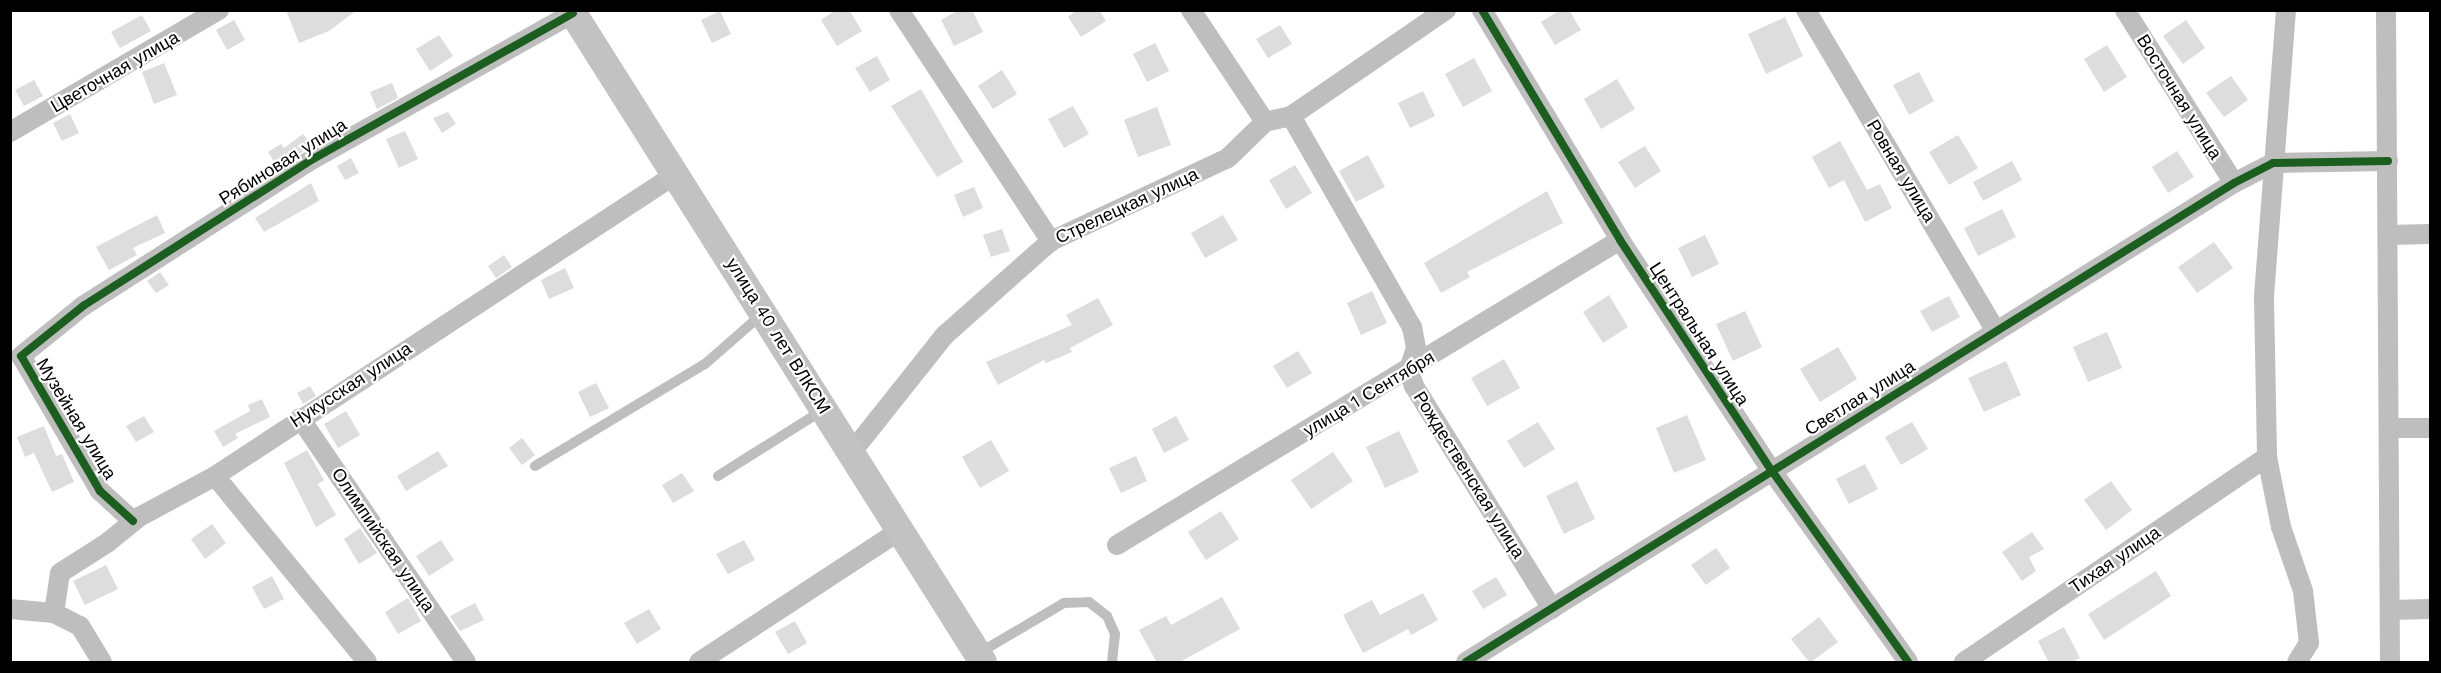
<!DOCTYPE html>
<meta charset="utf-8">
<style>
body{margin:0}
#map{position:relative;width:2441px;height:673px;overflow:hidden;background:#fff;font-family:"Work Sans",sans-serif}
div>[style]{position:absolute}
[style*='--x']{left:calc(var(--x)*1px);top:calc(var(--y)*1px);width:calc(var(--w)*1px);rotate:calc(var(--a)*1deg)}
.building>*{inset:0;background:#ddd}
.lane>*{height:10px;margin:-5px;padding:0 5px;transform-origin:5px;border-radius:5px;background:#bebebe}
.street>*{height:20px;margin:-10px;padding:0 10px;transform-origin:10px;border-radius:10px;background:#bebebe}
.secondary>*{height:28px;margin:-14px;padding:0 14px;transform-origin:14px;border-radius:14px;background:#c2c2c2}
.cycleway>*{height:8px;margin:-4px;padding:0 4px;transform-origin:4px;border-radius:4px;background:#1b5e20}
span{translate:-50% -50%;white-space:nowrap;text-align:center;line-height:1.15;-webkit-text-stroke:4.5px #fff;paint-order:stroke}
.street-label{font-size:18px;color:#000}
.frame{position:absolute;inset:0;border:12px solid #000;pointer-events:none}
</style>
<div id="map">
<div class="building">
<i style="clip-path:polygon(286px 10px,357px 10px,329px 31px,299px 43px)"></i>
<i style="clip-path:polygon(836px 10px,849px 10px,862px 31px,837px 46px,821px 20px)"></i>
<i style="clip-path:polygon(959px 10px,972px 10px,983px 32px,954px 46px,941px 20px)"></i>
<i style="clip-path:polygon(1077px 10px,1099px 10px,1106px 21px,1081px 37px,1068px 17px)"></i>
<i style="clip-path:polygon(1560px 10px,1569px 10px,1581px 30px,1555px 45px,1541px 22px)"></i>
<i style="clip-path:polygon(720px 11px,731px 34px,712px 43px,701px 20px)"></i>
<i style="clip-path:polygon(142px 15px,151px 31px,120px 48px,111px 32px)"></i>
<i style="clip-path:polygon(1785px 17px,1803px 56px,1766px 74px,1748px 34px)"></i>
<i style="clip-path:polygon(234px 20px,245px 40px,227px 50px,216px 30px)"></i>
<i style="clip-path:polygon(2186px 20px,2205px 48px,2183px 64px,2163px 36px)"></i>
<i style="clip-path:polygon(1280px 25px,1292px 44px,1268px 58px,1256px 39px)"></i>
<i style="clip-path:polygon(439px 35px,453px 56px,430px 71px,416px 49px)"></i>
<i style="clip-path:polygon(1155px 43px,1169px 71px,1147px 82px,1133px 54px)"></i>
<i style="clip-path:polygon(2107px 45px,2127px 77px,2104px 92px,2084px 59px)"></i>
<i style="clip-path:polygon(877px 56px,890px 80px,870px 92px,855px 68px)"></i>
<i style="clip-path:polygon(1474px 58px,1492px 91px,1463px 107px,1445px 74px)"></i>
<i style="clip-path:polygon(164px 63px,177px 95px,154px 104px,142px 72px)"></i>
<i style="clip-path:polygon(1002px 70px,1017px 94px,993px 109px,978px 86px)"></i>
<i style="clip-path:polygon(1919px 72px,1934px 101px,1909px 115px,1893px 85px)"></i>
<i style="clip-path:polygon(2231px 76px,2248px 100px,2224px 117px,2206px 93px)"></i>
<i style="clip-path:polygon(1617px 79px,1635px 109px,1601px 129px,1584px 99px)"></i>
<i style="clip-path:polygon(34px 80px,43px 96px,24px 106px,15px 90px)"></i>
<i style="clip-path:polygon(392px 83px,398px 98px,377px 109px,370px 92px)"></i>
<i style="clip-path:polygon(921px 89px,963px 162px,937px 177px,891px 106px)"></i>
<i style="clip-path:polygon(1423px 91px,1435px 116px,1410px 128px,1398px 103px)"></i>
<i style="clip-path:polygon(1073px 106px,1089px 134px,1064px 148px,1048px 119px)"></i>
<i style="clip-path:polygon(1157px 107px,1171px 145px,1138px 157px,1124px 120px)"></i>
<i style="clip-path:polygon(448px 112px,456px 124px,442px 133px,433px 118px)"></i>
<i style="clip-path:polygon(70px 114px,79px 133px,62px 141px,53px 123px)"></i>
<i style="clip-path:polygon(405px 131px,418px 159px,399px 168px,386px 139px)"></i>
<i style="clip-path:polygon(303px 134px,312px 146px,277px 167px,268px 152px,281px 144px,284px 148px)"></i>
<i style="clip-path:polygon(1958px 135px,1978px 168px,1949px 185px,1929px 152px)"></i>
<i style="clip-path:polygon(1840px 141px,1867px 190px,1880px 184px,1892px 208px,1865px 222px,1844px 180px,1829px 188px,1812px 157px)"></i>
<i style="clip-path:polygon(1645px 146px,1661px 171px,1635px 188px,1618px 162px)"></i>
<i style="clip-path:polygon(2177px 151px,2194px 177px,2168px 193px,2152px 167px)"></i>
<i style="clip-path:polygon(1368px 155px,1385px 187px,1356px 202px,1339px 171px)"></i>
<i style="clip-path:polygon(351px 158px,359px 173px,345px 180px,337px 166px)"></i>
<i style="clip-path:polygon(2012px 161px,2022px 180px,1983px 201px,1973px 182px)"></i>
<i style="clip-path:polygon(1295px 165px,1312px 193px,1286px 209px,1269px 180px)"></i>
<i style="clip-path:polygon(311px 183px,319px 201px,264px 232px,255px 218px)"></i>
<i style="clip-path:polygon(974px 187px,983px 208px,963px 217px,954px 195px)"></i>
<i style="clip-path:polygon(1547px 191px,1563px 223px,1467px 272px,1470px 277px,1441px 293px,1424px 263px)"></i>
<i style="clip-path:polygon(2002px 209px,2016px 237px,1978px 256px,1964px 228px)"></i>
<i style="clip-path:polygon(157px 215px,165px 233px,133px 248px,137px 255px,109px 270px,96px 247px)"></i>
<i style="clip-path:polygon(1223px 215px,1238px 240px,1205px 258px,1191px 233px)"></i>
<i style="clip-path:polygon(1002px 229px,1010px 251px,991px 257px,983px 235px)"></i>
<i style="clip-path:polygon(1705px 235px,1719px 264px,1692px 277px,1678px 248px)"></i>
<i style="clip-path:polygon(2214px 242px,2233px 268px,2197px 293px,2178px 267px)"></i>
<i style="clip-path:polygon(504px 255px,512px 267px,496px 278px,488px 266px)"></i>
<i style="clip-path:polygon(565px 268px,574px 288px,549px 299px,541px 280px)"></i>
<i style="clip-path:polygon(160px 272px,169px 285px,156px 293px,147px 281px)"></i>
<i style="clip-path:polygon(1372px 291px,1387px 323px,1361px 335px,1347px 303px)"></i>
<i style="clip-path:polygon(1609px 295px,1628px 327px,1603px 343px,1583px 312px)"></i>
<i style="clip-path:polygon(1949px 296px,1960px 317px,1932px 332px,1920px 311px)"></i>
<i style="clip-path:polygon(1098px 298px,1113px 325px,1070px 348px,1072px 352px,1046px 363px,1044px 360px,998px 385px,986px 362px,1072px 325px,1066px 315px)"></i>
<i style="clip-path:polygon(1745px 311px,1762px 347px,1733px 361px,1716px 324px)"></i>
<i style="clip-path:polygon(2107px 332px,2122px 368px,2088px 382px,2073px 347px)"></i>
<i style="clip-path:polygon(1838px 347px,1857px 379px,1820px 402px,1800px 369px)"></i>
<i style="clip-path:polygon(1298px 351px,1312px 373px,1287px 388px,1273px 366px)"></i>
<i style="clip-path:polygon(1504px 359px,1520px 388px,1487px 406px,1471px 378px)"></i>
<i style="clip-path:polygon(2006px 361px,2021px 395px,1984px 412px,1968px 378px)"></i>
<i style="clip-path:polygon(596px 383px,609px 408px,590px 417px,578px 392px)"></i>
<i style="clip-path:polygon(310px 386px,316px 396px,303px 404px,297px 393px)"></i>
<i style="clip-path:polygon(262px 399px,270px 417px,235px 434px,238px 438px,223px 447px,214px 431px,250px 411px,248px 405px)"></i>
<i style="clip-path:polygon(346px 411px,360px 435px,338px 448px,324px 424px)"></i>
<i style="clip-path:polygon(1687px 415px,1706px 460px,1674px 473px,1656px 428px)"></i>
<i style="clip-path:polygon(144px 416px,154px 432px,136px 442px,126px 426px)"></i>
<i style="clip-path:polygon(1176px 416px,1189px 440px,1164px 453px,1152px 429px)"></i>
<i style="clip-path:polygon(1538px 422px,1555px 449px,1524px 468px,1507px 441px)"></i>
<i style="clip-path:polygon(1912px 422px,1928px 449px,1901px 465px,1885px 437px)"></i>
<i style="clip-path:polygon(44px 426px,56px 456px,62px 454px,74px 482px,52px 492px,34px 453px,25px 457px,17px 437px)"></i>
<i style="clip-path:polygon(1399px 431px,1419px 472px,1385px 488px,1366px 447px)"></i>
<i style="clip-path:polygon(522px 438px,535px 455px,522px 465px,509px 448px)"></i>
<i style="clip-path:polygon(991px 440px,1009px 471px,980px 488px,962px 457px)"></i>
<i style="clip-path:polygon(307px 450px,324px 480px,318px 484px,336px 515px,316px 527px,284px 463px)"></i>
<i style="clip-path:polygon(438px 451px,448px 466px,406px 491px,397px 476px)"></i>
<i style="clip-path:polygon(1333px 452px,1353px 481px,1311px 509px,1291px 480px)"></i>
<i style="clip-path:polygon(1136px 456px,1147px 481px,1121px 493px,1109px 468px)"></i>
<i style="clip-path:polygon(1865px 464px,1878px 489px,1849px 504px,1836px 479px)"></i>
<i style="clip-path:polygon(682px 473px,694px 491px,673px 503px,662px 485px)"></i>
<i style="clip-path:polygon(1577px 481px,1595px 519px,1564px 534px,1546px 496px)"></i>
<i style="clip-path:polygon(2111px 481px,2132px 510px,2106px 530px,2084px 500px)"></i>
<i style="clip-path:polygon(1221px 511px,1239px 539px,1206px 560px,1188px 532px)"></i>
<i style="clip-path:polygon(212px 524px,226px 543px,205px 559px,191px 539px)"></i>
<i style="clip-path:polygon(360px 528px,377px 553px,359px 564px,344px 539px)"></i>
<i style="clip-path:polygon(2032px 532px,2044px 549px,2029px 557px,2036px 571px,2022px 581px,2002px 552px)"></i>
<i style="clip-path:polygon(441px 540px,454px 560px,429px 576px,416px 556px)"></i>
<i style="clip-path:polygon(744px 540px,755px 560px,728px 574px,716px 554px)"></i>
<i style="clip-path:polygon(1716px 548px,1730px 568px,1706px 585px,1691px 565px)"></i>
<i style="clip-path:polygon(106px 565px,118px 589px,85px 605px,73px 581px)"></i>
<i style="clip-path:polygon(2156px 571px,2171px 596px,2104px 640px,2088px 614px)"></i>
<i style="clip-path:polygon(272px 576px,284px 599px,264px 609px,252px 587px)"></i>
<i style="clip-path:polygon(1496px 577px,1507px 595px,1483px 609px,1472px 591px)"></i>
<i style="clip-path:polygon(1423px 593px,1438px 620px,1411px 635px,1408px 629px,1363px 653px,1343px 615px,1372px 600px,1380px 615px)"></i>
<i style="clip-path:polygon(1222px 597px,1240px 629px,1178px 663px,1157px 663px,1139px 630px,1166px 616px,1171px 625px)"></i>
<i style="clip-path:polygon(408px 598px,421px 621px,398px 634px,385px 612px)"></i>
<i style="clip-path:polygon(475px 603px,484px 620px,460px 631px,450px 616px)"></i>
<i style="clip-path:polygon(649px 609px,661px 629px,637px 644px,624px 623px)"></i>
<i style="clip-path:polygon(1819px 617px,1838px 642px,1810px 663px,1791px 639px)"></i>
<i style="clip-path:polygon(795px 621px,807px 643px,788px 654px,775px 632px)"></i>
<i style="clip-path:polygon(2064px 627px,2080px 658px,2070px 663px,2049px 663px,2038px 641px)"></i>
</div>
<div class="lane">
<i style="--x:535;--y:466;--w:198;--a:-31"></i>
<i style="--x:705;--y:364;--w:74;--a:-41.2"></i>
<i style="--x:718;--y:476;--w:124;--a:-32.2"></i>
<i style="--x:979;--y:653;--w:99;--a:-30.5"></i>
<i style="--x:1064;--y:603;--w:25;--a:-2"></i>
<i style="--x:1089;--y:602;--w:23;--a:38"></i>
<i style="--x:1107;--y:616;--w:20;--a:66"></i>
<i style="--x:1115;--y:634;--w:28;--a:96"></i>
</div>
<div class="street">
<i style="--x:899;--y:10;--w:277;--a:56.7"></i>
<i style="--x:1191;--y:10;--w:134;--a:56.5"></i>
<i style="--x:1482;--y:10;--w:268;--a:59"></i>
<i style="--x:1620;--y:240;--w:277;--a:56.7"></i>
<i style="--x:1772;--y:471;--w:234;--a:54.5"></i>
<i style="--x:1806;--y:10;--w:373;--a:59.4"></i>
<i style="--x:2125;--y:10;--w:204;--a:57.8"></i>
<i style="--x:2286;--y:10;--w:289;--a:94.4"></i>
<i style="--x:2264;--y:298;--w:159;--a:88.9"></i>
<i style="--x:2267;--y:457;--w:71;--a:78.7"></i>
<i style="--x:2281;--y:527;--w:68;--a:71"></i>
<i style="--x:2303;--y:591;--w:52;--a:83.4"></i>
<i style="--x:2309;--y:643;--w:22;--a:122"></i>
<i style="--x:2386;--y:10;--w:652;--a:89.65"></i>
<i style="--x:1291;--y:116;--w:243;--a:60.2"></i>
<i style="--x:1412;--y:327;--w:21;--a:79"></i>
<i style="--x:1416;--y:348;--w:23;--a:108"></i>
<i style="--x:1409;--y:370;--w:17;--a:73"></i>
<i style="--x:1414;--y:386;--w:262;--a:58.2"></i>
<i style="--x:10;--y:132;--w:242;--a:-30.3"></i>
<i style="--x:2388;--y:235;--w:42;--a:-1.4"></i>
<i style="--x:300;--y:418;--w:295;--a:55.8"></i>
<i style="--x:2389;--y:428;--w:41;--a:0"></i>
<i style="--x:851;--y:453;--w:151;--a:-51.5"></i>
<i style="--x:945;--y:335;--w:142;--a:-41.6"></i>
<i style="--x:1051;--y:241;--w:195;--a:-25.1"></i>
<i style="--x:1228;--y:158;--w:52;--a:-44.2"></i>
<i style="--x:1265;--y:122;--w:27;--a:-13"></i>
<i style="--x:1291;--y:116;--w:188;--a:-34.4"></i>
<i style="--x:215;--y:476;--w:240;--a:50.7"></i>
<i style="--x:133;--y:521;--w:45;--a:-137.7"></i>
<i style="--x:100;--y:491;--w:156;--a:-120.3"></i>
<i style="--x:21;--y:356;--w:80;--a:-38.9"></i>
<i style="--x:83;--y:306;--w:273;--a:-32.6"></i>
<i style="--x:313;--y:159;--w:298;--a:-29.3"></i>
<i style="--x:1117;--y:545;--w:588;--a:-31.23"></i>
<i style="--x:10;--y:609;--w:44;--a:5.2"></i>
<i style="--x:54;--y:613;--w:29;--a:27"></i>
<i style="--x:80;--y:626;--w:42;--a:58.6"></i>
<i style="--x:2390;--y:610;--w:40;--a:-1.4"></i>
<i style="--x:54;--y:613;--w:40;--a:-81.5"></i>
<i style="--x:60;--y:573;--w:56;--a:-32.6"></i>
<i style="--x:107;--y:543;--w:41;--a:-39.1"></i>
<i style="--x:139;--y:517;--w:86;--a:-28.3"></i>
<i style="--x:215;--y:476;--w:551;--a:-33.23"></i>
<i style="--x:699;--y:662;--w:239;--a:-33.2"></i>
<i style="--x:1466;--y:662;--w:905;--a:-31.95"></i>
<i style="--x:2234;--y:183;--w:44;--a:-27.1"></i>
<i style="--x:2273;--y:163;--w:115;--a:-1"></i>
<i style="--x:1964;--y:662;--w:366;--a:-34.1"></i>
</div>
<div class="secondary">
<i style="--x:571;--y:10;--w:771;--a:57.71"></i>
</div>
<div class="cycleway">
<i style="--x:1482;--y:10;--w:268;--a:59"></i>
<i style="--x:1620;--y:240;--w:277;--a:56.7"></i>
<i style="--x:1772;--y:471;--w:234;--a:54.5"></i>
<i style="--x:133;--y:521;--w:45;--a:-137.7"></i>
<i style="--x:100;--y:491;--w:156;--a:-120.3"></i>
<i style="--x:21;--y:356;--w:80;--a:-38.9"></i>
<i style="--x:83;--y:306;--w:273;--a:-32.6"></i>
<i style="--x:313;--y:159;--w:298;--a:-29.3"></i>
<i style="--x:1466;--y:662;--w:905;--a:-31.95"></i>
<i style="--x:2234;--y:183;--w:44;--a:-27.1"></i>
<i style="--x:2273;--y:163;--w:115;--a:-1"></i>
</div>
<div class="street-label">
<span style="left:115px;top:72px;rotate:-30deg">Цветочная улица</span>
<span style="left:2179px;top:97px;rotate:58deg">Восточная улица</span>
<span style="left:283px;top:162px;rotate:-32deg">Рябиновая улица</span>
<span style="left:1901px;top:171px;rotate:59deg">Ровная улица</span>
<span style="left:1127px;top:206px;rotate:-25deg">Стрелецкая улица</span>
<span style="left:1699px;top:334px;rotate:57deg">Центральная улица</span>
<span style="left:778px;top:336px;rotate:58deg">улица 40 лет ВЛКСМ</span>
<span style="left:351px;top:385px;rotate:-33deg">Нукусская улица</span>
<span style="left:1369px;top:394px;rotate:-31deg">улица 1 Сентября</span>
<span style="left:1860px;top:398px;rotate:-32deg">Светлая улица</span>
<span style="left:76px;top:419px;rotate:59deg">Музейная улица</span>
<span style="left:1469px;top:475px;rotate:58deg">Рождественская улица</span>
<span style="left:383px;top:540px;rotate:56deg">Олимпийская улица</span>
<span style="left:2115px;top:560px;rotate:-34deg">Тихая улица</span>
</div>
<div class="frame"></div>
</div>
